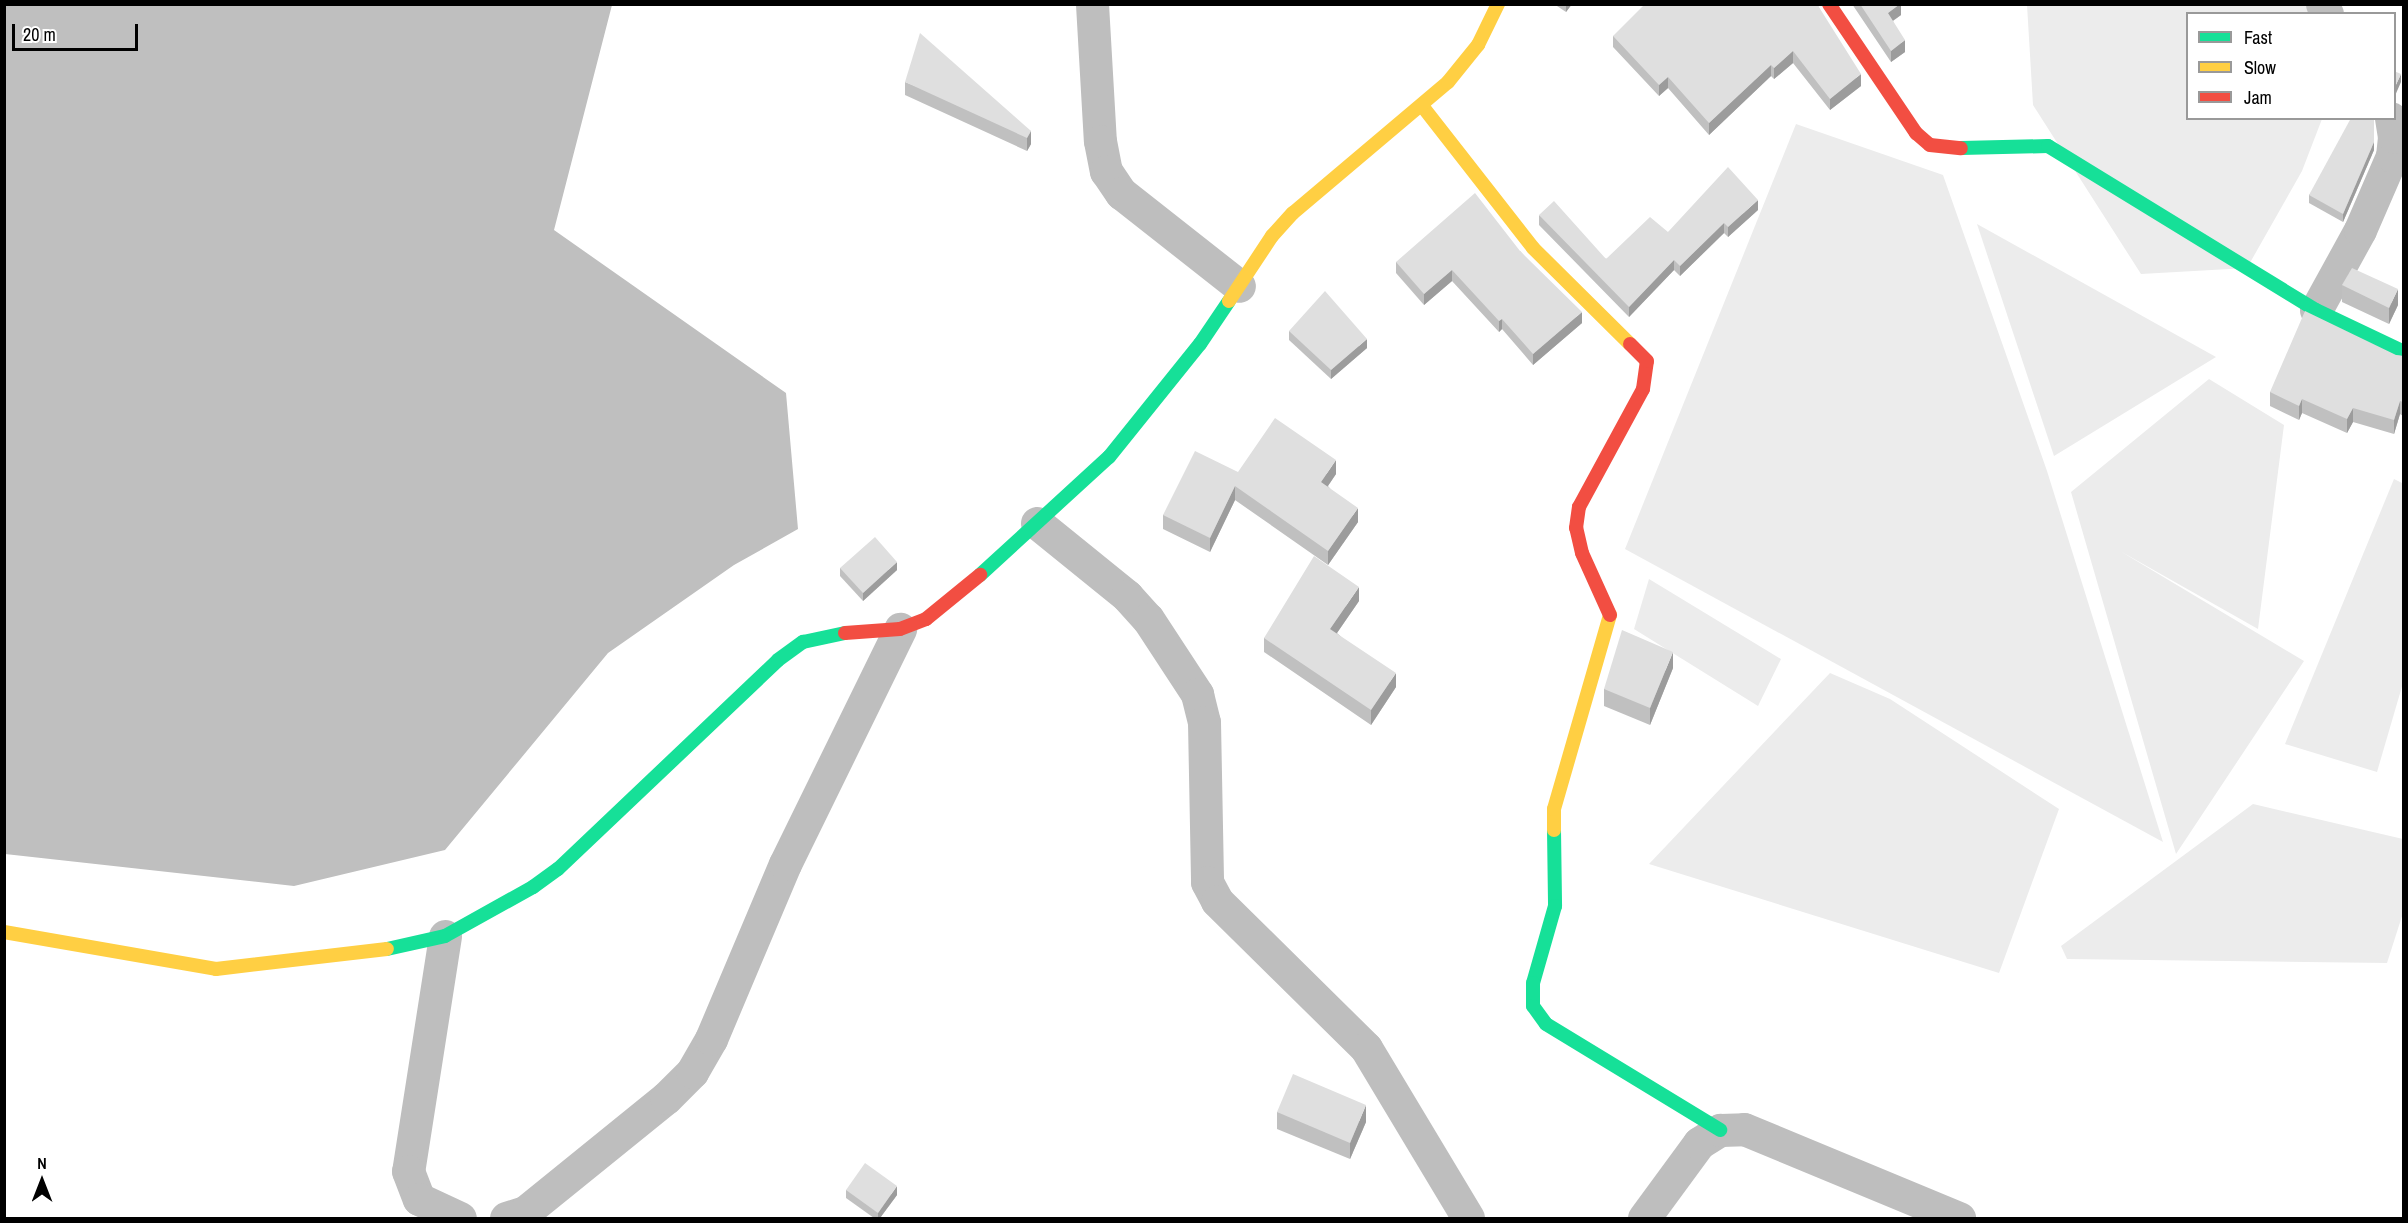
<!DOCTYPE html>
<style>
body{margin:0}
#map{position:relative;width:2408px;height:1223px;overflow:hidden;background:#fff;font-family:"Archivo Narrow",sans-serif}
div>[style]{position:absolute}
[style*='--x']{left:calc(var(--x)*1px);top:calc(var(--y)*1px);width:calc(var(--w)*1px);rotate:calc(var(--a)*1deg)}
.green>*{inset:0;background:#ececec}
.water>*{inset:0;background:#bfbfbf}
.street>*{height:33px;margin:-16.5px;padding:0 16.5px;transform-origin:16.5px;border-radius:16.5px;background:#bebebe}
.fast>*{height:14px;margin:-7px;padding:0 7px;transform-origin:7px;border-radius:7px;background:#16e098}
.slow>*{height:14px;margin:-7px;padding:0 7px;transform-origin:7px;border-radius:7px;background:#ffcf43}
.jam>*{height:14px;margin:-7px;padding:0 7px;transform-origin:7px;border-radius:7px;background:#f24e42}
.wall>*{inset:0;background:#c0c0c0}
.shaded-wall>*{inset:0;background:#9c9c9c}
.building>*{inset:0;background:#dfdfdf}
span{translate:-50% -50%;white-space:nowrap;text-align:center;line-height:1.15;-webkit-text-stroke:4.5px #fff;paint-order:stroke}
.frame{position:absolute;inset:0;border:6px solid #000;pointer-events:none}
.legend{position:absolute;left:2186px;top:12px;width:210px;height:108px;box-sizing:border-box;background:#fff;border:2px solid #999;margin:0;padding:8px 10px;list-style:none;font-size:18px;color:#000}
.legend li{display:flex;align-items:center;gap:12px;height:30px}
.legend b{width:30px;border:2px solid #999}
.north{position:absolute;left:12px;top:1151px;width:60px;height:60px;-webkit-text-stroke:4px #fff;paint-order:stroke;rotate:0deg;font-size:16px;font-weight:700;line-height:24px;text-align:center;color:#000}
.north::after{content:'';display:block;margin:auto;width:21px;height:27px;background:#000;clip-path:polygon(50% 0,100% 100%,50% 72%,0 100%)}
.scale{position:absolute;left:12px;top:24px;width:126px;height:27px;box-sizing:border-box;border:3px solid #000;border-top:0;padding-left:8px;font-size:18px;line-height:21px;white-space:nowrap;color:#000;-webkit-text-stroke:4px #fff;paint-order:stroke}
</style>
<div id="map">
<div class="green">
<i style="clip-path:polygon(2027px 5px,2311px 5px,2316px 13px,2188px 14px,2188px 118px,2322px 119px,2302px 171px,2247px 268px,2141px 274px,2033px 105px)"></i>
<i style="clip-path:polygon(1796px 124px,1943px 175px,2047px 471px,2163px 842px,1625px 549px)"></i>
<i style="clip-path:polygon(1977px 224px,2216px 357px,2054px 456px)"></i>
<i style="clip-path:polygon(2209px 379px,2284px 425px,2258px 629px,2120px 551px,2304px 661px,2176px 854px,2071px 492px)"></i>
<i style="clip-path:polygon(2394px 479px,2404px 484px,2403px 683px,2377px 772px,2285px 744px)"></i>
<i style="clip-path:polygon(1649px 579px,1781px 659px,1758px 706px,1634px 629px)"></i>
<i style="clip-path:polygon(1830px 673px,1890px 699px,2059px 809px,1999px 973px,1649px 864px)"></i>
<i style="clip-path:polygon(2253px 804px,2403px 839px,2403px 913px,2387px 963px,2067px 959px,2061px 946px)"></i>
</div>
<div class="water">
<i style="clip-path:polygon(5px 4px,612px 5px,554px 230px,786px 393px,798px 529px,734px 565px,608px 653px,445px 850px,294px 886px,5px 854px)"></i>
</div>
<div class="street">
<i style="--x:1092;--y:4;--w:137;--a:86.7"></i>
<i style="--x:1100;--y:141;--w:31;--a:79"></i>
<i style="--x:1106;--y:171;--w:27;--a:56"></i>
<i style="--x:1121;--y:193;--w:150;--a:38.2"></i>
<i style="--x:2322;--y:4;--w:11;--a:63"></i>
<i style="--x:2316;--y:310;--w:91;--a:-61.2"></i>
<i style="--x:2360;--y:230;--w:81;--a:-66.6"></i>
<i style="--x:2392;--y:156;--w:19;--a:-84"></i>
<i style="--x:2394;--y:137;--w:19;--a:-99"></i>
<i style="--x:1037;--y:523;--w:116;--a:39"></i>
<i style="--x:1127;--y:596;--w:31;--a:48"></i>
<i style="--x:1148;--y:619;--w:90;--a:56.8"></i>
<i style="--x:1197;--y:694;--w:29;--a:76"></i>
<i style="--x:1204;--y:722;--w:160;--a:88.9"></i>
<i style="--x:1207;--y:882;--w:21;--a:62"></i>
<i style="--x:1217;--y:901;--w:209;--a:44.6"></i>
<i style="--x:1366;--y:1048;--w:198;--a:59"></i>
<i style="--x:445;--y:936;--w:238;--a:98.9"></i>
<i style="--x:408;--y:1171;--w:30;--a:69"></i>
<i style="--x:419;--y:1199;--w:45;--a:24.9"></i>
<i style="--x:506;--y:1218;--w:20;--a:-18"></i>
<i style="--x:525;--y:1212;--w:181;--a:-39"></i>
<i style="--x:666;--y:1098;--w:37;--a:-45"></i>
<i style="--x:692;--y:1072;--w:38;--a:-60"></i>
<i style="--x:711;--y:1039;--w:190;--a:-67.1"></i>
<i style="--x:785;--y:864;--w:262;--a:-63.9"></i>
<i style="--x:1644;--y:1218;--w:93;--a:-53.7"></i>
<i style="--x:1699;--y:1143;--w:25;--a:-32"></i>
<i style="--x:1720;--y:1130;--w:24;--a:-2"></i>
<i style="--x:1744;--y:1129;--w:233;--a:22.5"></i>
</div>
<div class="fast">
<i style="--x:1961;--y:148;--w:87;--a:-1.3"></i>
<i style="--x:2048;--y:146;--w:314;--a:31.5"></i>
<i style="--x:2316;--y:310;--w:98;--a:25.5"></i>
<i style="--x:980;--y:575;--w:175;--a:-42.5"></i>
<i style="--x:1109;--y:457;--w:145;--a:-51.2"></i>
<i style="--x:1200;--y:344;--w:52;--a:-56"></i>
<i style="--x:1554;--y:830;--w:76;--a:89.2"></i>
<i style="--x:1555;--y:906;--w:80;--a:105.9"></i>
<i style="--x:1533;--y:983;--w:23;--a:90"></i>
<i style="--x:1533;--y:1006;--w:22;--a:54"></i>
<i style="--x:1546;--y:1024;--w:204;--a:31.3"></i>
<i style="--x:387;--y:949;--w:59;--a:-12.6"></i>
<i style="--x:445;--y:936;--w:101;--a:-29.1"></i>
<i style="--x:533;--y:887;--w:31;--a:-36"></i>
<i style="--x:558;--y:869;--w:303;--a:-43.5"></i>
<i style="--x:778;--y:660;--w:31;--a:-36"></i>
<i style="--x:803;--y:642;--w:43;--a:-12.1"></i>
</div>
<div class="slow">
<i style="--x:1423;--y:107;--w:179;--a:52"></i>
<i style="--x:1533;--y:248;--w:136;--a:44.7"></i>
<i style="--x:1229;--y:301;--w:78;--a:-56.5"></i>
<i style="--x:1272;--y:236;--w:31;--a:-48"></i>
<i style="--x:1293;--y:213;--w:203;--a:-40.2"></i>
<i style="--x:1448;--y:82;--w:48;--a:-51"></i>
<i style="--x:1478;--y:45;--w:46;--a:-64"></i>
<i style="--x:1554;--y:830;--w:21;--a:-90"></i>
<i style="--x:1554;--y:809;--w:202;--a:-73.9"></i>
<i style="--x:4;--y:932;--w:215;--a:9.9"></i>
<i style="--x:216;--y:969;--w:172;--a:-6.7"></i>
</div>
<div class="jam">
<i style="--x:1829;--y:4;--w:156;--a:56"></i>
<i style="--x:1916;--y:133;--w:18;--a:41"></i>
<i style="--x:1930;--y:145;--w:31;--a:6"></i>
<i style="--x:1610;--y:615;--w:68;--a:-114.3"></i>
<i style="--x:1582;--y:553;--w:26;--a:-103"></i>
<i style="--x:1576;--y:528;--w:21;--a:-82"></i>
<i style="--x:1579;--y:507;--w:134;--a:-61.5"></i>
<i style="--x:1643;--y:389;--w:28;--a:-82"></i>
<i style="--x:1647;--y:361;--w:24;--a:-135"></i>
<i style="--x:845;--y:633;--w:55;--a:-4.2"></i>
<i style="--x:900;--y:629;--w:28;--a:-21"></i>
<i style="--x:926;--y:619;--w:70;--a:-39.2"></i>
</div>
<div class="wall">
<i style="clip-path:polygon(1554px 4px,1572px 4px,1566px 12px)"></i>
<i style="clip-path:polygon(1817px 4px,1861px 86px,1830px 110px,1793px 63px,1774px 79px,1771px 76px,1709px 135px,1668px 88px,1659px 96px,1613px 47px,1613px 36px)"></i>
<i style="clip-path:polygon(1852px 4px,1901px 4px,1901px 15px,1893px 21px,1905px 52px,1891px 62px)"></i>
<i style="clip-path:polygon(905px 82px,1031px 131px,1031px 144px,1027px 151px,905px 95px)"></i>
<i style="clip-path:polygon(2374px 118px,2374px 150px,2343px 222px,2309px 203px,2309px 195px)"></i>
<i style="clip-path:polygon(1758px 210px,1728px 237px,1724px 233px,1680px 276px,1674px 270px,1629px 317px,1539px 225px,1539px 215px,1606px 259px,1668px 232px)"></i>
<i style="clip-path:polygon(1520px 251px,1582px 323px,1533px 365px,1502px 329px,1499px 332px,1452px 281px,1424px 305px,1396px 273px,1396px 262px)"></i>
<i style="clip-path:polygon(2342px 285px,2398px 305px,2389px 324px,2342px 302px)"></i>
<i style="clip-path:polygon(1289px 331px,1367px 348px,1331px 379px,1289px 340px)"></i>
<i style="clip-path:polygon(2396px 355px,2403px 356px,2403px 416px,2400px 414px,2394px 434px,2353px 422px,2347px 433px,2302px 413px,2299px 420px,2270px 406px,2270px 392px)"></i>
<i style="clip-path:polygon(1238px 472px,1336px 474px,1328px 486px,1358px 522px,1328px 565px,1235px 500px,1210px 552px,1163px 529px,1163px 515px)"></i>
<i style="clip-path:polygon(840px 568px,897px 570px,863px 601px,840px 576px)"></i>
<i style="clip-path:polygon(1359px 601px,1337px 633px,1396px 687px,1371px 725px,1264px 652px,1264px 638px)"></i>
<i style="clip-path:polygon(1673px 668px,1650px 725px,1604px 706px,1604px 689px)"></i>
<i style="clip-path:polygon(1277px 1112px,1366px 1122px,1350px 1159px,1277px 1129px)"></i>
<i style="clip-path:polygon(846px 1190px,897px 1195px,880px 1218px,874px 1218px,846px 1198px)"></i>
</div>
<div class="shaded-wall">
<i style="clip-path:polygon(1566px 4px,1572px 4px,1566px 12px)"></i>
<i style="clip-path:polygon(1900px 4px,1901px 4px,1901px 15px,1888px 24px,1888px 13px)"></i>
<i style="clip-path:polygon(1905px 40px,1905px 52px,1891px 62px,1891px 51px)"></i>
<i style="clip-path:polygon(1793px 51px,1793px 63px,1774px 79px,1774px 68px)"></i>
<i style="clip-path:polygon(1771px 65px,1771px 76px,1709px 135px,1709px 123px)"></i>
<i style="clip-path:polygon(1861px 74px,1861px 86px,1830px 110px,1830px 99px)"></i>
<i style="clip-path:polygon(2401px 74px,2401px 82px,2394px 98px,2394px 89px)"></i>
<i style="clip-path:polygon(1668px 77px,1668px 88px,1659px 96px,1659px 85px)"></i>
<i style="clip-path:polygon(1031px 131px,1031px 144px,1027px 151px,1027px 138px)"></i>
<i style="clip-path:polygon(2374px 142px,2374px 150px,2343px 222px,2343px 214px)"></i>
<i style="clip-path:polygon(1758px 200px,1758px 210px,1728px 237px,1728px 227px)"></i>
<i style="clip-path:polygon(1724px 223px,1724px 233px,1680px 276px,1680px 266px)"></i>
<i style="clip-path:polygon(1674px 260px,1674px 270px,1629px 317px,1629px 307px)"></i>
<i style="clip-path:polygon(1452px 270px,1452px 281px,1424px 305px,1424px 294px)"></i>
<i style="clip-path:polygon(2398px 289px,2398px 305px,2389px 324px,2389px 308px)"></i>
<i style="clip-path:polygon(1582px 312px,1582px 323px,1533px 365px,1533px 354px)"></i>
<i style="clip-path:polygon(1502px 319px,1502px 329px,1499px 332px,1499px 321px)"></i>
<i style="clip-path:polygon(1367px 339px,1367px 348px,1331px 379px,1331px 370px)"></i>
<i style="clip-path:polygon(2302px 399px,2302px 413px,2299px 420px,2299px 406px)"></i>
<i style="clip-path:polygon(2400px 401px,2400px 414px,2394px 434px,2394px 420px)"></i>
<i style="clip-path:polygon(2353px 408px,2353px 422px,2347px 433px,2347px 419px)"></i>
<i style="clip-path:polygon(1336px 460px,1336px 474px,1321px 496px,1321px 482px)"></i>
<i style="clip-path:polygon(1235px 486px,1235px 500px,1210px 552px,1210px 538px)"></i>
<i style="clip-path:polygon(1358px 508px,1358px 522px,1328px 565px,1328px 551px)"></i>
<i style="clip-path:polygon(897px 562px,897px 570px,863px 601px,863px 593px)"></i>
<i style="clip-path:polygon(1359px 587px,1359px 601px,1330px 643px,1330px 629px)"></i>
<i style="clip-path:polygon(1673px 652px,1673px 668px,1650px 725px,1650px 708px)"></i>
<i style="clip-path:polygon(1396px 673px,1396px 687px,1371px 725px,1371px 710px)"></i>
<i style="clip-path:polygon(1366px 1105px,1366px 1122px,1350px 1159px,1350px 1143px)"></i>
<i style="clip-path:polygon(897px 1186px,897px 1195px,880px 1218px,878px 1218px,878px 1213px)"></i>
</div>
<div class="building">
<i style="clip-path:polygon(1645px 4px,1817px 4px,1861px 74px,1830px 99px,1793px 51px,1774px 68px,1771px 65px,1709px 123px,1668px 77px,1659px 85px,1613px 36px)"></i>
<i style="clip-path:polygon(1860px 4px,1900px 4px,1888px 13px,1905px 40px,1891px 51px)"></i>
<i style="clip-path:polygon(920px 33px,1031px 131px,1027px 138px,905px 82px)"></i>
<i style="clip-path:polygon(2394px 71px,2401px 74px,2394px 89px)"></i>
<i style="clip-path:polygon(2351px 118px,2374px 118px,2374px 142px,2343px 214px,2309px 195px)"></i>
<i style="clip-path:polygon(1728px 167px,1758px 200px,1728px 227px,1724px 223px,1680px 266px,1674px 260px,1629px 307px,1539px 215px,1554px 201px,1606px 259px,1650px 217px,1668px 232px)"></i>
<i style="clip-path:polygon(1475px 193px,1520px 251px,1582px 312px,1533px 354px,1502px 319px,1499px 321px,1452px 270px,1424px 294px,1396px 262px)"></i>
<i style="clip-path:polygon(2352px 268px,2398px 289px,2389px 308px,2342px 285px)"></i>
<i style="clip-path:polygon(1325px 291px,1367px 339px,1331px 370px,1289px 331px)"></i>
<i style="clip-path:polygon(2305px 311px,2396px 355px,2403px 356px,2403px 402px,2400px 401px,2394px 420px,2353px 408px,2347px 419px,2302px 399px,2299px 406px,2270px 392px)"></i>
<i style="clip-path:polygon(1275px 418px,1336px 460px,1321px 482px,1358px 508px,1328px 551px,1235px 486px,1210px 538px,1163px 515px,1195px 451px,1238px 472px)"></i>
<i style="clip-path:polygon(875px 537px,897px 562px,863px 593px,840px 568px)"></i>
<i style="clip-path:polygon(1314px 556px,1359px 587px,1330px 629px,1396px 673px,1371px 710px,1264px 638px)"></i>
<i style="clip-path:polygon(1622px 630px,1673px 652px,1650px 708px,1604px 689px)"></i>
<i style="clip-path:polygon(1293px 1074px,1366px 1105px,1350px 1143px,1277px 1112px)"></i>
<i style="clip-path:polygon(865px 1163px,897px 1186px,878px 1213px,846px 1190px)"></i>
</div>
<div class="frame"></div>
<ul class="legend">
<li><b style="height:8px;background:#16e098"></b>Fast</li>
<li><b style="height:8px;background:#ffcf43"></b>Slow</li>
<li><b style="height:8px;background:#f24e42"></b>Jam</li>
</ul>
<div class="north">N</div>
<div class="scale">20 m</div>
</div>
